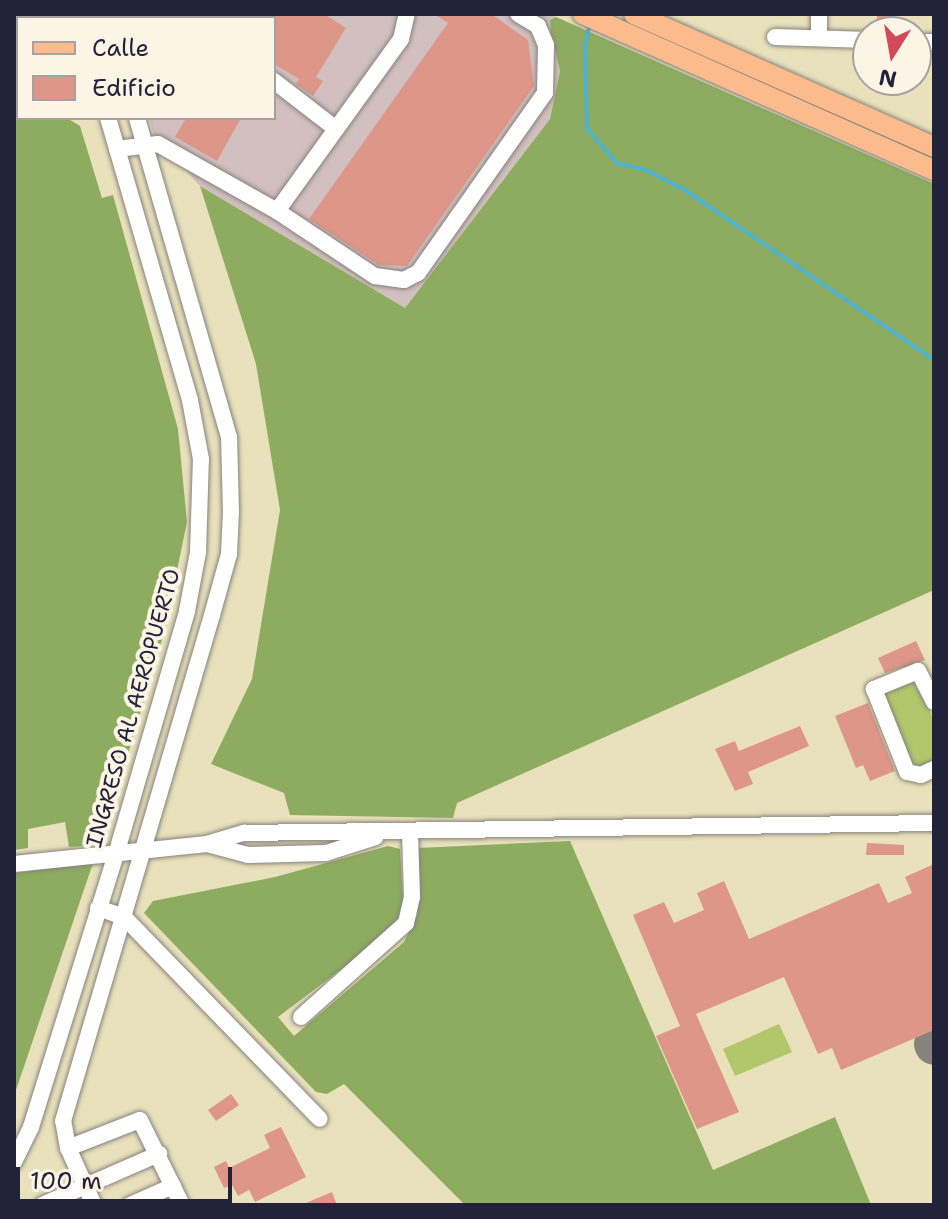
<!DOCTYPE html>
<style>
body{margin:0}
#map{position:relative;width:948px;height:1219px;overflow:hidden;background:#e9e1bc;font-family:"Shantell Sans",sans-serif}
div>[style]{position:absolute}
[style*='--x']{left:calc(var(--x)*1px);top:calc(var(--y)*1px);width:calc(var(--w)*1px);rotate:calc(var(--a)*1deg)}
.industrial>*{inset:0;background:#d2bfc0}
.green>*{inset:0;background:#b2c76b}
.forest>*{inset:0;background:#8dac5f}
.stream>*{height:4px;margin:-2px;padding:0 2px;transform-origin:2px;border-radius:2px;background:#4fb2ce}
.taxiway>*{height:38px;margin:-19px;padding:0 19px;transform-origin:19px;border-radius:19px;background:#86827c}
.building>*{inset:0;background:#de9689}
.roads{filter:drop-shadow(0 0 2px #86827c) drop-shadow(0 0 2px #86827c)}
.minor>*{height:16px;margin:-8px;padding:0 8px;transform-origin:8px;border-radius:8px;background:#fff}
.major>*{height:20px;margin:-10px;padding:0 10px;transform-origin:10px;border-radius:10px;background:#fbbb8c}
span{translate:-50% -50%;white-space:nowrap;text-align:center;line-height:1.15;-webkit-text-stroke:8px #fcf5e5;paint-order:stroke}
.street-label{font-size:22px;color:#22223b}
.frame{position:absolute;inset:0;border:16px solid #22223b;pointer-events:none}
.legend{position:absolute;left:16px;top:16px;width:260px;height:104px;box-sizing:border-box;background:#fcf5e5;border:2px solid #a5a1a1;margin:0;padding:10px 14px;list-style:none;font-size:24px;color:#22223b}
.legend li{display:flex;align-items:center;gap:16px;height:40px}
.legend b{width:40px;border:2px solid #a5a1a1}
.north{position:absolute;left:852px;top:16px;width:80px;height:80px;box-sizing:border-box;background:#fcf5e5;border:2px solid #a5a1a1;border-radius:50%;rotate:191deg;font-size:22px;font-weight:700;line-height:32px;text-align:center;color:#22223b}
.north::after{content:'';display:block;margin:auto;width:28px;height:36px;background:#d1495b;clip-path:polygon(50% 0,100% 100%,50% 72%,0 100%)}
.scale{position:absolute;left:16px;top:1167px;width:216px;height:36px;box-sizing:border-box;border:4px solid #22223b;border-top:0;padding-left:10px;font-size:24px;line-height:28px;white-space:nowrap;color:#22223b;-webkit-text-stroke:6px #fcf5e5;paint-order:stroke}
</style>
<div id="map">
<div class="industrial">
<i style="clip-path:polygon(119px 14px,550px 14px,556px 17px,550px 20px,551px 33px,560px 71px,550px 119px,405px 308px,200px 186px,154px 135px,149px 118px,274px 118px,274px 18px)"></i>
</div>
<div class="green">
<i style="clip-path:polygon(914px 675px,934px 721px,934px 761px,913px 770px,878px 690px)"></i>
<i style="clip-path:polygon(779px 1024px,792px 1052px,735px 1076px,723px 1049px)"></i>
</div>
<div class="forest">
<i style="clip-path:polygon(556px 17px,934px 184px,934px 590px,457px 803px,453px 818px,290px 815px,284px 793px,211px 764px,252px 679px,280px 510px,256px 364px,200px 186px,405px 308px,550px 119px,560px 71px,551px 33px,550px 20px)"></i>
<i style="clip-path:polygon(14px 86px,18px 118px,67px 118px,80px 126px,102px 198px,113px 195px,178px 429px,187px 522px,164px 633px,101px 845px,69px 847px,65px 822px,28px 829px,28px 848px,14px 850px)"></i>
<i style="clip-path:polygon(570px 841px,713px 1170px,835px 1117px,871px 1205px,465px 1205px,344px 1084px,327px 1094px,316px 1092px,144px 913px,153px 901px,275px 877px,388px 846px,400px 849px,403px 900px,398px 919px,384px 937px,278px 1017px,294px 1036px,404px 942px,417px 915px,418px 848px)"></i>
<i style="clip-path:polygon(93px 863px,15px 1093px,14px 1094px,14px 873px)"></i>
</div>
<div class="stream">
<i style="--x:590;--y:24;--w:21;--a:104"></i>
<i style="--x:585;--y:44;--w:85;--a:88.7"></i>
<i style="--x:587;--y:129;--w:45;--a:48.6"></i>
<i style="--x:617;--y:163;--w:30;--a:14"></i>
<i style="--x:646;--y:170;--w:44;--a:27.1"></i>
<i style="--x:685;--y:190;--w:301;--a:34.3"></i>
</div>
<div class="taxiway">
<i style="--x:933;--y:1044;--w:2;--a:63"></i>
</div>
<div class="building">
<i style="clip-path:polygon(274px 14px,324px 14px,346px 28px,316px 77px,323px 81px,313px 96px,296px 84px,299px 79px,274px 64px)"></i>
<i style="clip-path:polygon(434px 14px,491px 14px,528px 40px,534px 86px,407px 266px,379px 265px,309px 219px,448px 23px)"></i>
<i style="clip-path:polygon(877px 14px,894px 14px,893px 25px,877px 26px)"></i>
<i style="clip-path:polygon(186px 118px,241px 118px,217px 161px,175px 137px)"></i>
<i style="clip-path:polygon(916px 641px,925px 660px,885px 673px,878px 658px)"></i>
<i style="clip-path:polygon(868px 703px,895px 771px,870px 781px,863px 765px,856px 768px,835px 716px)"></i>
<i style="clip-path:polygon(800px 726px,809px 746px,748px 772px,753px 784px,735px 791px,715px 749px,735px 741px,739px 751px)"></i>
<i style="clip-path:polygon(867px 843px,904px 845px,904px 855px,866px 855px)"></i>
<i style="clip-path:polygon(934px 864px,934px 1030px,841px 1070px,832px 1048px,818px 1054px,784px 977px,696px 1014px,739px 1112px,697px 1129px,656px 1036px,680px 1026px,633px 915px,664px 902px,674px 923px,704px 910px,697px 893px,724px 881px,749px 939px,879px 883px,888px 903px,912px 893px,905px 877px)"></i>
<i style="clip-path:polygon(231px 1094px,239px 1105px,216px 1121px,208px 1110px)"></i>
<i style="clip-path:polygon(281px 1127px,306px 1177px,255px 1202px,249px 1190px,238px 1196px,232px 1185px,224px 1188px,214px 1167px,226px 1161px,229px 1168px,270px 1148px,264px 1135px)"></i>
<i style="clip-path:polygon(332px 1192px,337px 1205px,301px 1205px)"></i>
</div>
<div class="roads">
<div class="minor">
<i style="--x:76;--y:14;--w:4;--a:76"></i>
<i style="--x:106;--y:14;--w:4;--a:76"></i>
<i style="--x:775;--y:37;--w:93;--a:1.8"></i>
<i style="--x:819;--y:38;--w:24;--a:-90"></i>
<i style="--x:916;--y:42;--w:18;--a:0"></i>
<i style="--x:274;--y:81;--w:78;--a:37.7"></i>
<i style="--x:117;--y:149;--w:41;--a:-7"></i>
<i style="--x:158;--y:144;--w:137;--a:29.4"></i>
<i style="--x:277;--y:211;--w:118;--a:33.6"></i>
<i style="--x:375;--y:276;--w:29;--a:8"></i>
<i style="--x:404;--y:280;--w:16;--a:-27"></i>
<i style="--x:418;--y:273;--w:220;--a:-54.8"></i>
<i style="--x:545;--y:93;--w:48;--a:-88.8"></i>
<i style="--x:546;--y:45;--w:21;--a:-113"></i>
<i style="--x:538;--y:26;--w:23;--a:-149"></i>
<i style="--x:277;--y:211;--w:212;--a:-54.2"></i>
<i style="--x:401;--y:39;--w:26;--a:-77"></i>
<i style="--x:934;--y:702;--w:35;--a:-117"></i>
<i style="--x:918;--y:671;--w:48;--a:157.8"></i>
<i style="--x:874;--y:689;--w:89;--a:68.3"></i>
<i style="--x:907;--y:772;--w:14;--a:12"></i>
<i style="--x:921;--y:775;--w:14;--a:-25"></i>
<i style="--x:207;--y:844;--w:42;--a:15"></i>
<i style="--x:248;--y:855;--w:78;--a:-1.5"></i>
<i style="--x:326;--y:853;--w:52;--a:-17.7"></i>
<i style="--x:14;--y:864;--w:194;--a:-5.9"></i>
<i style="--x:207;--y:844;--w:39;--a:-17"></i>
<i style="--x:244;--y:833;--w:690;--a:-0.83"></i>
<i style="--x:98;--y:908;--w:28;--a:19"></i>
<i style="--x:124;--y:917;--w:281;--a:45.9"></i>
<i style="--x:301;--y:1017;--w:141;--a:-41.8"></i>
<i style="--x:406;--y:923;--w:28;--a:-77"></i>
<i style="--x:412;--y:896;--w:64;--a:-91.8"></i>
<i style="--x:68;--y:1148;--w:77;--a:-21.3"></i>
<i style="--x:140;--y:1120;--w:95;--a:63.7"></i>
<i style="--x:14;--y:1162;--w:39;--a:-64"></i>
<i style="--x:31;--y:1127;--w:289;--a:-72.7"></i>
<i style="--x:117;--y:851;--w:250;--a:-73.7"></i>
<i style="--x:187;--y:611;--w:60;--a:-79.4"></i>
<i style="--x:198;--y:552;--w:93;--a:-88.2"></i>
<i style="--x:201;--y:459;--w:60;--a:-100.6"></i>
<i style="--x:190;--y:400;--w:294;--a:-106.2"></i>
<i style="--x:42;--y:1205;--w:128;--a:-23.6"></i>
<i style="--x:94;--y:1205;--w:63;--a:-114.5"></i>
<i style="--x:68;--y:1148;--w:27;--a:-100"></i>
<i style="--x:63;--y:1121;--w:527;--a:-73.59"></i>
<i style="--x:212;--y:615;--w:63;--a:-74.4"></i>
<i style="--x:229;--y:554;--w:42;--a:-87.3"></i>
<i style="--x:231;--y:512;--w:75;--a:-91.5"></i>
<i style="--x:229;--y:437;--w:332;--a:-106.1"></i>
<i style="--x:130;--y:1205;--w:47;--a:-23.8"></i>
</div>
<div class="major">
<i style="--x:583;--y:14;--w:384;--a:24"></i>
<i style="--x:634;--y:14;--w:328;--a:23.9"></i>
</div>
</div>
<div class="street-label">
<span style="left:133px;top:708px;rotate:-74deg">INGRESO AL AEROPUERTO</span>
</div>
<div class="frame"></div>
<ul class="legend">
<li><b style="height:10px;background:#fbbb8c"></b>Calle</li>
<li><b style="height:22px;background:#de9689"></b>Edificio</li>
</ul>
<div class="north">N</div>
<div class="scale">100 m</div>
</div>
